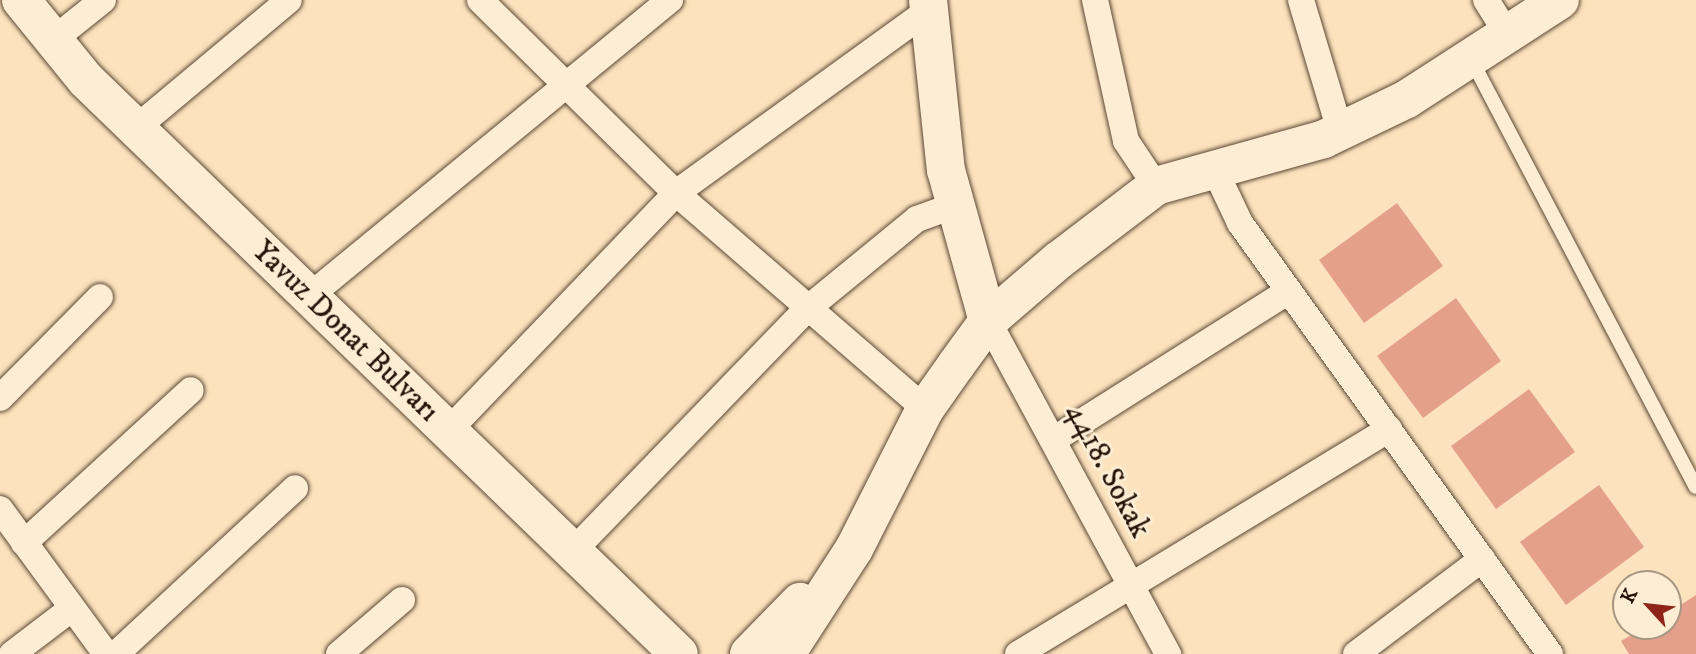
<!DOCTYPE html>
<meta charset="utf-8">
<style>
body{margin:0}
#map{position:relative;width:1696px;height:654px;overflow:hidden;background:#fce3bd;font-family:"IM FELL DW Pica",serif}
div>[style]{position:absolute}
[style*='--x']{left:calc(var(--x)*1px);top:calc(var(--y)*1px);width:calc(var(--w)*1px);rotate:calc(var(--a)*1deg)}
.building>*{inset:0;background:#e5a08b}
.roads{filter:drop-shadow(0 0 2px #5c4735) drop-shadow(0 0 2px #5c4735)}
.lane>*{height:14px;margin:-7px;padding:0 7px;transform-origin:7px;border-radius:7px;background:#fdedd4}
.street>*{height:26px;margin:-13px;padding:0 13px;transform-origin:13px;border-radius:13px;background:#fdedd4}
.secondary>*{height:38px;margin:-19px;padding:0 19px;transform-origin:19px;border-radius:19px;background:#fdedd4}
span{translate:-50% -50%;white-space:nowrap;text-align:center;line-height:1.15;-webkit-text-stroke:6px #fdedd4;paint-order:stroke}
.street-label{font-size:30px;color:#261308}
.north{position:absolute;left:1612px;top:570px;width:70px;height:70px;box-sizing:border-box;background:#fdedd4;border:2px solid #a79682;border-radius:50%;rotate:297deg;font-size:19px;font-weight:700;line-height:28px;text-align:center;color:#261308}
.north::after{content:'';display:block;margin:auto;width:24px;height:32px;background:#8f2418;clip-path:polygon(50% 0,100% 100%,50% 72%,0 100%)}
</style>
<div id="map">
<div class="building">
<i style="clip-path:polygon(1397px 203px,1443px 266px,1364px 323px,1319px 260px)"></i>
<i style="clip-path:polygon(1456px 298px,1501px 361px,1423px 418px,1377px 356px)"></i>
<i style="clip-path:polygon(1529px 389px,1575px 452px,1496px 509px,1451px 446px)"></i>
<i style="clip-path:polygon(1599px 485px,1644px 547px,1566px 605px,1520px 542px)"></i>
<i style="clip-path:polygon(1696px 595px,1696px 654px,1629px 654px,1621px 641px,1646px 626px,1668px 626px,1668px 613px)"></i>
</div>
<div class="roads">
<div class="lane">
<i style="--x:1472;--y:61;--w:481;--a:62.3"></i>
</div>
<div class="street">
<i style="--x:480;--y:0;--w:275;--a:44.6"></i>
<i style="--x:676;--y:193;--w:330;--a:40.9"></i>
<i style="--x:1095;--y:0;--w:144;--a:77.6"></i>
<i style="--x:1126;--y:141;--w:54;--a:56.3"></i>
<i style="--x:1301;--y:0;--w:137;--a:73.4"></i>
<i style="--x:1486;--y:0;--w:44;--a:58.1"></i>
<i style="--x:53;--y:40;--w:64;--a:-38.7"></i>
<i style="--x:136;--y:128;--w:199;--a:-39.9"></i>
<i style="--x:1214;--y:168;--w:61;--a:64.7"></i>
<i style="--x:1240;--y:223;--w:531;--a:54.27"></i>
<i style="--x:307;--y:298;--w:470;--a:-39.4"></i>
<i style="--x:988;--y:321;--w:379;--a:61.6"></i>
<i style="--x:0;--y:398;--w:142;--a:-45.3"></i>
<i style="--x:448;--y:431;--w:330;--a:-46.2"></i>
<i style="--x:676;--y:193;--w:312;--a:-35.9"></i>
<i style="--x:1053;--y:440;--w:279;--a:-32.3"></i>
<i style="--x:0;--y:509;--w:180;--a:53.8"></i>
<i style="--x:24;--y:543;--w:226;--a:-42.5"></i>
<i style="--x:575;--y:549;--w:334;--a:-46"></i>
<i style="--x:807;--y:309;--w:142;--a:-39.3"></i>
<i style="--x:917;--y:219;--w:38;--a:-20"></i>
<i style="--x:12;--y:654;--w:74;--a:-37.3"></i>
<i style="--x:116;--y:654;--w:244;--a:-42.8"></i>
<i style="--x:339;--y:654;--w:83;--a:-40.6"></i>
<i style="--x:1018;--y:654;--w:434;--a:-31.2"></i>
<i style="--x:1356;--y:654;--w:158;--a:-37"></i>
</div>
<div class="secondary">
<i style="--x:21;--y:0;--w:103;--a:50.9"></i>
<i style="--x:86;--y:80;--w:825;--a:44.07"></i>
<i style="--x:928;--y:0;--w:171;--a:84"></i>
<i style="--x:946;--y:170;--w:157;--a:74.5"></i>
<i style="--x:749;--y:654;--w:73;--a:-45.6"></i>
<i style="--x:786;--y:654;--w:125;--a:-57.1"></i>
<i style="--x:854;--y:549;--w:157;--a:-63.1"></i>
<i style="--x:925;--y:409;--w:54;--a:-54.8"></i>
<i style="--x:956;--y:365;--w:54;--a:-54"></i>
<i style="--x:988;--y:321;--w:94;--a:-40.7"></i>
<i style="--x:1059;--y:260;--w:122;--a:-37.3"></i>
<i style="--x:1156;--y:186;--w:174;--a:-15.6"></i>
<i style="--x:1324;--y:139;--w:92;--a:-25.7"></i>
<i style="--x:1407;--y:99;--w:182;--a:-32.9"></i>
</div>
</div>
<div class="street-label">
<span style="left:345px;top:332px;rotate:44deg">Yavuz Donat Bulvarı</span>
<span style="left:1107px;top:471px;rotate:62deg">4418. Sokak</span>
</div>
<div class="north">K</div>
</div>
